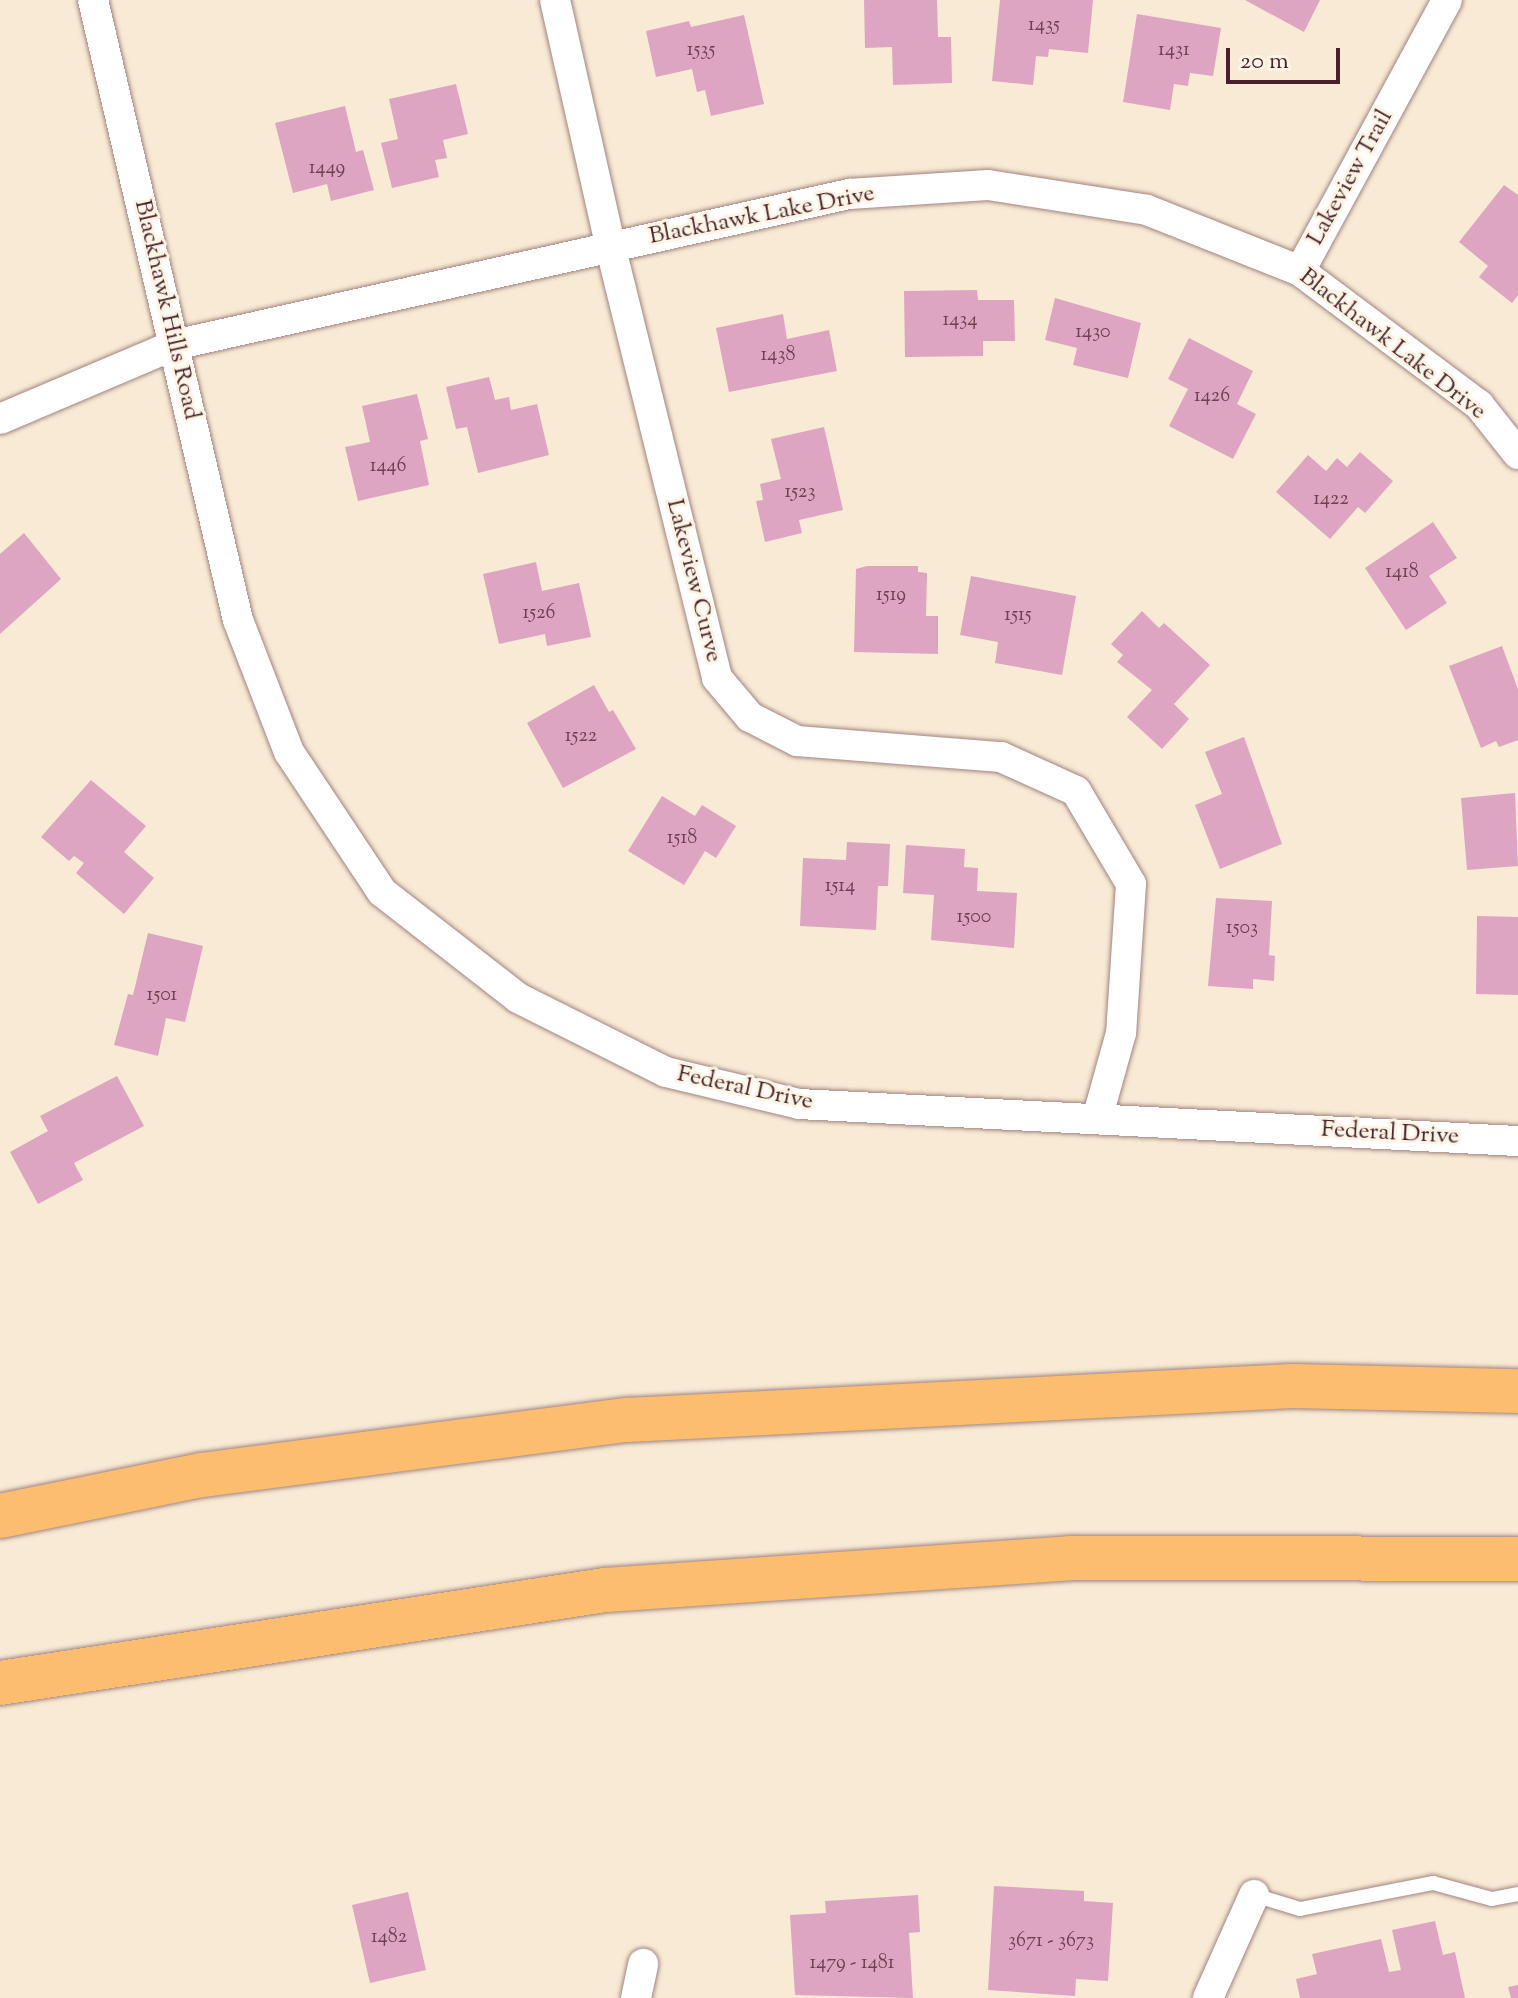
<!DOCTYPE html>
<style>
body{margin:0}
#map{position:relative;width:1518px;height:1998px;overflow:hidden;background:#f8ead4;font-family:"Sorts Mill Goudy",serif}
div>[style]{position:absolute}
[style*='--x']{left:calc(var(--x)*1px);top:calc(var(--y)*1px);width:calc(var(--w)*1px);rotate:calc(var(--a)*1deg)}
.building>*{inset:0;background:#dda5c2}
.roads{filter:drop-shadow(0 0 2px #a18480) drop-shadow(0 0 2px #a18480)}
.service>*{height:14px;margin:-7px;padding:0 7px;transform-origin:7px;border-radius:7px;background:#fff}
.minor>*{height:30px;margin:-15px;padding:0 15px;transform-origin:15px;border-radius:15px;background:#fff}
.motorway>*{height:44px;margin:-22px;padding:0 22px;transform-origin:22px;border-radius:22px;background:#fcbd6f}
span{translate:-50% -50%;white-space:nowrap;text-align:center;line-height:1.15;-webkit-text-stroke:6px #fcf5e5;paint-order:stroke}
.number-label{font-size:20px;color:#6f4051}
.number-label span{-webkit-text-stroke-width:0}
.street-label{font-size:24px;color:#4a1f2b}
.scale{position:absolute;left:1226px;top:48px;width:114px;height:36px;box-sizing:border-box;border:4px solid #4a1f2b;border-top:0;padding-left:10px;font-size:24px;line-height:28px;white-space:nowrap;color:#4a1f2b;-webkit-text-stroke:6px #fcf5e5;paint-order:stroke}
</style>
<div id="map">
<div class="building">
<i style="clip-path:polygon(864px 0,937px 0,938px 37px,951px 37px,952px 83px,893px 85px,892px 47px,865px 48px)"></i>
<i style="clip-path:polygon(1000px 0,1093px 0,1088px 53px,1049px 49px,1048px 57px,1036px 56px,1033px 85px,992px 81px)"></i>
<i style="clip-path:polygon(1245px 0,1320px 0,1304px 32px)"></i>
<i style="clip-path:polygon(1137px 14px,1221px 28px,1213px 76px,1190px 73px,1188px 86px,1174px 84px,1170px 110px,1123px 102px)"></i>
<i style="clip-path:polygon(744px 15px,764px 104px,711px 116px,705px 90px,697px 92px,692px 69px,656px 77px,646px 31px,689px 21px,691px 27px)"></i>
<i style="clip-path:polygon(456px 84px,468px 134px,443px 140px,447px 158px,435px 160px,439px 177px,392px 188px,381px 143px,398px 139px,389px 99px)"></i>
<i style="clip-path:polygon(345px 106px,356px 152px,363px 150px,374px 190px,331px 201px,327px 184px,293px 193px,275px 123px)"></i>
<i style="clip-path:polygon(1504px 185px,1518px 195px,1518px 295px,1512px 303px,1479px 277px,1488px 266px,1459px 242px)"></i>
<i style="clip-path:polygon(977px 290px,978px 300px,1014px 300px,1015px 341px,983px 341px,983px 356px,905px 357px,904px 291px)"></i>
<i style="clip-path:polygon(1055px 298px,1141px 323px,1128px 378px,1073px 365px,1077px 348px,1045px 340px)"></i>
<i style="clip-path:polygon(783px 314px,787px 339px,829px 330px,837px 371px,729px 392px,716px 328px)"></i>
<i style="clip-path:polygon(1189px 338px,1253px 371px,1237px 404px,1256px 414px,1233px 459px,1169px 426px,1188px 389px,1168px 379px)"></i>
<i style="clip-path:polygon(489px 377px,495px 400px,509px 397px,511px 410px,537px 404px,549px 455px,478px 473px,467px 427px,456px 429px,446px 387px)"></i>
<i style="clip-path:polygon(417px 394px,428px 439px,420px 441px,429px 485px,358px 501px,345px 447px,370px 442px,362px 406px)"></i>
<i style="clip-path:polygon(824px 427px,843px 510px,799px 520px,802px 533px,765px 542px,756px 501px,763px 500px,760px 484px,781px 479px,771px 439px)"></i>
<i style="clip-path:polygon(1360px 452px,1393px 481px,1365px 513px,1358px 507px,1330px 539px,1276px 492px,1308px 455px,1326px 471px,1337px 458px,1347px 467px)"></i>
<i style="clip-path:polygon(1433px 522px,1457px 558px,1429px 576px,1447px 603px,1406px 630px,1365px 568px)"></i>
<i style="clip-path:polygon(24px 533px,61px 579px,0 634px,0 554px)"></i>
<i style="clip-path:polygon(536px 562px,542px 591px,579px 583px,591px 637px,547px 646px,545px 634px,499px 644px,483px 574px)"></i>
<i style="clip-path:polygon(867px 566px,918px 566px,918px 572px,927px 573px,926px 616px,938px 616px,938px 654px,854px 652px,856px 569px)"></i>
<i style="clip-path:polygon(971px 576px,1076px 596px,1062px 675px,995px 663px,998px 642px,960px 635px)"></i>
<i style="clip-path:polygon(1142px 611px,1159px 628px,1164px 623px,1210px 665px,1174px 704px,1189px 719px,1162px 749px,1127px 717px,1152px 690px,1117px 662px,1123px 655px,1111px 644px)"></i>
<i style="clip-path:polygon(1502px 646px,1518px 689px,1518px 740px,1499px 747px,1496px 741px,1481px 748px,1449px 666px)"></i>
<i style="clip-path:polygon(594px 685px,609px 712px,613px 710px,636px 749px,563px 788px,527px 723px)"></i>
<i style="clip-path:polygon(1244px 737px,1282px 844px,1220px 869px,1195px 805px,1222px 794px,1205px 752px)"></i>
<i style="clip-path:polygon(91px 780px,146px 826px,124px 852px,154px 878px,124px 914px,76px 873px,84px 863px,74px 856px,69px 861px,41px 837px)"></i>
<i style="clip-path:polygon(1515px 793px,1518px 866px,1467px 870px,1461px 798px)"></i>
<i style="clip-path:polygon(662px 796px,695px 816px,702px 805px,736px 826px,716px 858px,705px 851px,684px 885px,628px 851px)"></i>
<i style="clip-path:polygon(847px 842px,890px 844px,888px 886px,878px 886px,876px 930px,800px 926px,803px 858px,846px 860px)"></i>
<i style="clip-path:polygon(906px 845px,965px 849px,964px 867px,978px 868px,977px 891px,1017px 893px,1014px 948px,931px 940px,934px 895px,903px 893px)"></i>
<i style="clip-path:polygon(1216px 898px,1272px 901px,1269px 955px,1275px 956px,1274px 981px,1253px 979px,1253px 989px,1208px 986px)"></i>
<i style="clip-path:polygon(1477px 916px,1518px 917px,1518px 995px,1476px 994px)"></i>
<i style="clip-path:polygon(148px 933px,203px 946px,185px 1022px,166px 1018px,158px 1056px,114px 1045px,128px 994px,133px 995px)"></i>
<i style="clip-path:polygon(117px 1076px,144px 1126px,74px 1163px,83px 1180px,38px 1204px,10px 1152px,48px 1131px,40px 1116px)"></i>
<i style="clip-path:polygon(994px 1886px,1084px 1891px,1084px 1901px,1113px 1903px,1108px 1981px,1076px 1979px,1075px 1996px,988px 1990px)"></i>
<i style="clip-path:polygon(408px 1892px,426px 1970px,370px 1983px,352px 1905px)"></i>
<i style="clip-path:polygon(918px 1895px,920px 1932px,909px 1933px,913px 1998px,795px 1995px,790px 1915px,826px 1913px,825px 1901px)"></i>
<i style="clip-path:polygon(1435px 1921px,1443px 1955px,1455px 1952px,1465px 1998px,1300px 1998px,1296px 1979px,1317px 1974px,1312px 1954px,1381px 1939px,1389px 1972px,1401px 1970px,1392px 1930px)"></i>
<i style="clip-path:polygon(1518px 1985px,1518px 1998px,1511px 1998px,1508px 1987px)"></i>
</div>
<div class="roads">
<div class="service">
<i style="--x:1254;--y:1895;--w:48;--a:16.9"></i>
<i style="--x:1300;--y:1909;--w:136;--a:-11.1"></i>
<i style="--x:1433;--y:1883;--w:61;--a:15.2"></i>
<i style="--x:1492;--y:1899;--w:26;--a:-11"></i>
</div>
<div class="minor">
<i style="--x:93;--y:0;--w:637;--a:76.84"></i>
<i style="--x:238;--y:620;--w:142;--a:68.9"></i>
<i style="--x:289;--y:752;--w:168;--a:56.4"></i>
<i style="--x:382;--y:892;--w:172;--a:37.9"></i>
<i style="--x:518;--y:998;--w:165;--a:26.6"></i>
<i style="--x:666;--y:1072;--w:137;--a:13.5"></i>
<i style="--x:799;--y:1104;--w:720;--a:2.95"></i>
<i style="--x:555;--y:0;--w:251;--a:77.3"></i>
<i style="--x:610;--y:245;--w:446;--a:76.1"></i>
<i style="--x:717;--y:678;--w:51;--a:49.8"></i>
<i style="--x:750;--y:717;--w:53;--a:27.1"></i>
<i style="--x:797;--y:741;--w:205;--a:4.5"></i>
<i style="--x:1001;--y:757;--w:82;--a:24.4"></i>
<i style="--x:1076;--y:791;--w:108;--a:59.4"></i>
<i style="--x:1131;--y:884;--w:149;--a:93.8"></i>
<i style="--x:1121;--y:1033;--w:89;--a:105.6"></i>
<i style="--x:1300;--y:271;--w:308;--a:-61.5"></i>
<i style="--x:0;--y:419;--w:189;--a:-23"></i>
<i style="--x:174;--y:345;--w:692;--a:-12.61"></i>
<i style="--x:849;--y:194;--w:139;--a:-3.7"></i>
<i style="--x:988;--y:185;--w:161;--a:8.9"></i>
<i style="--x:1147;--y:210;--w:165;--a:21.7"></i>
<i style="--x:1300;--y:271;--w:224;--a:36.8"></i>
<i style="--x:1479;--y:405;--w:63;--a:51.5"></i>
<i style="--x:636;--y:1998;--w:35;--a:-78"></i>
<i style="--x:1208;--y:1998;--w:113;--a:-65.9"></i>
</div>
<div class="motorway">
<i style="--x:0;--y:1516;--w:206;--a:-11.5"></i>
<i style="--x:202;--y:1475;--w:430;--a:-7.4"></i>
<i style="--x:628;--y:1420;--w:665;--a:-2.93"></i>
<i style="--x:1292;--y:1386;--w:226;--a:1.3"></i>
<i style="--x:0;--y:1683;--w:612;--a:-8.74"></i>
<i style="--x:605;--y:1590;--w:466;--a:-3.9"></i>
<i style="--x:1070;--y:1558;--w:448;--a:0.1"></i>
</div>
</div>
<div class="number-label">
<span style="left:1044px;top:25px">1435</span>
<span style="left:701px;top:50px">1535</span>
<span style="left:1174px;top:50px">1431</span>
<span style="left:327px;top:168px">1449</span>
<span style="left:960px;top:320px">1434</span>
<span style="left:1093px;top:332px">1430</span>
<span style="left:778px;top:355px">1438</span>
<span style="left:1212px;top:396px">1426</span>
<span style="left:388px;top:466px">1446</span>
<span style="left:800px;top:492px">1523</span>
<span style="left:1331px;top:499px">1422</span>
<span style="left:1402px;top:572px">1418</span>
<span style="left:891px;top:595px">1519</span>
<span style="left:539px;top:613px">1526</span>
<span style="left:1018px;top:615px">1515</span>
<span style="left:581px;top:736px">1522</span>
<span style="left:682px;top:838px">1518</span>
<span style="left:840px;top:886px">1514</span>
<span style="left:974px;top:917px">1500</span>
<span style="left:1242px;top:928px">1503</span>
<span style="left:162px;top:995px">1501</span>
<span style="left:389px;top:1937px">1482</span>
<span style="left:1051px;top:1941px">3671 - 3673</span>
<span style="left:852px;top:1963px">1479 - 1481</span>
</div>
<div class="street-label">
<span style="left:1351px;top:178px;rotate:-61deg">Lakeview Trail</span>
<span style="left:762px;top:216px;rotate:-11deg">Blackhawk Lake Drive</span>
<span style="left:166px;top:310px;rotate:77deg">Blackhawk Hills Road</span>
<span style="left:1392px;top:345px;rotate:38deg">Blackhawk Lake Drive</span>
<span style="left:693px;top:581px;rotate:76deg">Lakeview Curve</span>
<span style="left:745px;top:1089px;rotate:12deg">Federal Drive</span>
<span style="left:1390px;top:1134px;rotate:3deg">Federal Drive</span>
</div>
<div class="scale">20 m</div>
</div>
